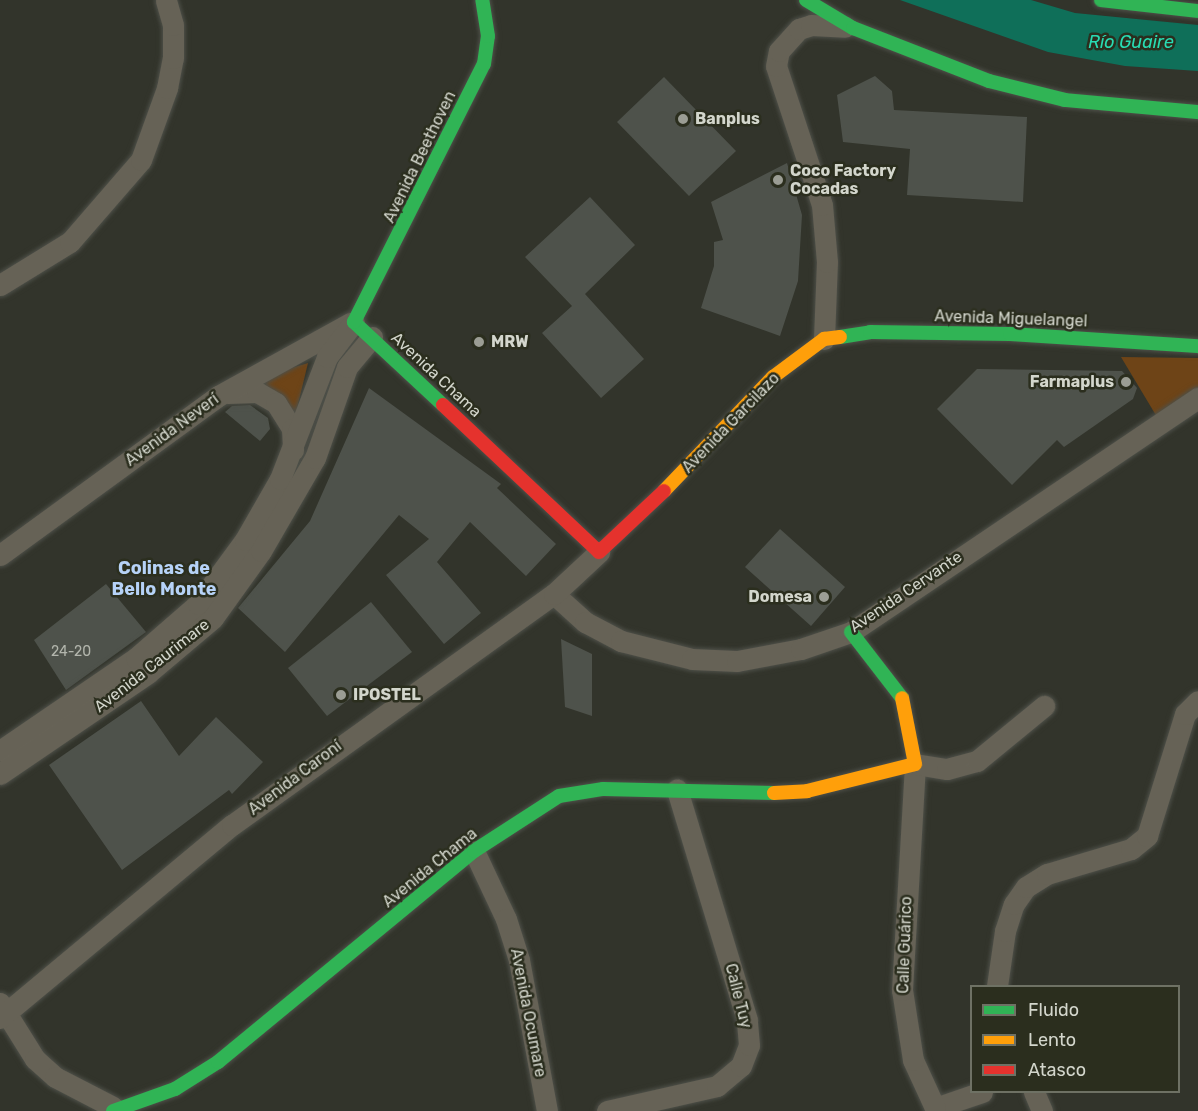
<!DOCTYPE html>
<meta charset="utf-8">
<style>
body{margin:0}
#map{position:relative;width:1198px;height:1111px;overflow:hidden;background:#32342b;font-family:Rubik,sans-serif}
div>[style]{position:absolute}
[style*='--x']{left:calc(var(--x)*1px);top:calc(var(--y)*1px);width:calc(var(--w)*1px);rotate:calc(var(--a)*1deg)}
.green>*{inset:0;background:#6e4417}
.water>*{inset:0;background:#0f6f59}
.building>*{inset:0;background:#4e524b}
.roads{filter:drop-shadow(0 0 2px #4e5049) drop-shadow(0 0 2px #4e5049)}
.street>*{height:21px;margin:-10.5px;padding:0 10.5px;transform-origin:10.5px;border-radius:10.5px;background:#666256}
.fast>*{height:14px;margin:-7px;padding:0 7px;transform-origin:7px;border-radius:7px;background:#30b455}
.slow>*{height:14px;margin:-7px;padding:0 7px;transform-origin:7px;border-radius:7px;background:#ff9f0a}
.jam>*{height:14px;margin:-7px;padding:0 7px;transform-origin:7px;border-radius:7px;background:#e5322d}
.dots>*{width:16px;height:16px;translate:-50% -50%;box-sizing:border-box;border:3px solid #2b2e1e;border-radius:50%}
span{translate:-50% -50%;white-space:nowrap;text-align:center;line-height:1.15;-webkit-text-stroke:5px #2b2e1e;paint-order:stroke}
.number-label{font-size:14px;color:#b2b5ac}
.number-label span{-webkit-text-stroke-width:0}
.poi-label{font-size:16px;color:#d3d6cc;font-weight:700}
.left{translate:0 -50%;text-align:left}
.right{translate:-100% -50%;text-align:right}
.street-label{font-size:16px;color:#d3d6cc}
.water-label{font-size:18px;color:#28dcb3;font-style:italic}
.neighbourhood-label{font-size:18px;color:#b6d2f7;font-weight:700}
.legend{position:absolute;left:970px;top:985px;width:210px;height:108px;box-sizing:border-box;background:#2b2e1e;border:2px solid #6e7164;margin:0;padding:8px 10px;list-style:none;font-size:18px;color:#d3d6cc}
.legend li{display:flex;align-items:center;gap:12px;height:30px}
.legend b{width:30px;border:2px solid #6e7164}
</style>
<div id="map">
<div class="green">
<i style="clip-path:polygon(1121px 357px,1198px 358px,1198px 393px,1157px 417px)"></i>
<i style="clip-path:polygon(308px 363px,294px 421px,288px 402px,254px 379px)"></i>
</div>
<div class="water">
<i style="clip-path:polygon(900px 0,1031px 0,1075px 13px,1198px 25px,1198px 71px,1125px 66px,1048px 52px)"></i>
</div>
<div class="building">
<i style="clip-path:polygon(875px 76px,892px 91px,894px 110px,1027px 117px,1023px 202px,907px 195px,910px 149px,843px 142px,837px 95px)"></i>
<i style="clip-path:polygon(664px 77px,736px 151px,689px 196px,617px 122px)"></i>
<i style="clip-path:polygon(787px 163px,802px 215px,798px 281px,780px 336px,701px 308px,714px 266px,714px 242px,723px 240px,711px 202px)"></i>
<i style="clip-path:polygon(590px 197px,635px 245px,585px 294px,644px 359px,601px 398px,542px 333px,572px 306px,525px 257px)"></i>
<i style="clip-path:polygon(977px 369px,1122px 371px,1137px 388px,1133px 399px,1064px 447px,1057px 440px,1012px 485px,937px 409px)"></i>
<i style="clip-path:polygon(369px 388px,501px 484px,497px 488px,556px 544px,526px 576px,470px 522px,437px 562px,481px 613px,444px 644px,386px 575px,429px 539px,399px 515px,285px 652px,238px 608px,310px 521px)"></i>
<i style="clip-path:polygon(250px 405px,268px 418px,270px 429px,260px 441px,225px 412px,232px 406px)"></i>
<i style="clip-path:polygon(780px 529px,845px 587px,811px 626px,745px 567px)"></i>
<i style="clip-path:polygon(106px 584px,146px 632px,66px 690px,34px 640px)"></i>
<i style="clip-path:polygon(371px 602px,412px 652px,327px 716px,288px 668px)"></i>
<i style="clip-path:polygon(561px 639px,592px 654px,592px 716px,565px 707px)"></i>
<i style="clip-path:polygon(141px 701px,179px 756px,216px 717px,263px 762px,232px 794px,229px 790px,122px 870px,49px 765px)"></i>
</div>
<div class="roads">
<div class="street">
<i style="--x:0;--y:285;--w:82;--a:-31.6"></i>
<i style="--x:70;--y:242;--w:108;--a:-49.1"></i>
<i style="--x:141;--y:160;--w:77;--a:-70.1"></i>
<i style="--x:167;--y:88;--w:31;--a:-79"></i>
<i style="--x:173;--y:58;--w:33;--a:-90"></i>
<i style="--x:173;--y:25;--w:26;--a:-106"></i>
<i style="--x:824;--y:339;--w:77;--a:-87.8"></i>
<i style="--x:827;--y:262;--w:57;--a:-95"></i>
<i style="--x:822;--y:205;--w:146;--a:-108.3"></i>
<i style="--x:776;--y:66;--w:15;--a:-79"></i>
<i style="--x:779;--y:51;--w:30;--a:-48"></i>
<i style="--x:799;--y:29;--w:13;--a:-18"></i>
<i style="--x:811;--y:25;--w:34;--a:3"></i>
<i style="--x:228;--y:393;--w:29;--a:-2"></i>
<i style="--x:257;--y:392;--w:22;--a:30"></i>
<i style="--x:276;--y:403;--w:31;--a:58"></i>
<i style="--x:292;--y:429;--w:21;--a:87"></i>
<i style="--x:0;--y:555;--w:270;--a:-36.1"></i>
<i style="--x:218;--y:396;--w:151;--a:-28.9"></i>
<i style="--x:554;--y:594;--w:42;--a:42.1"></i>
<i style="--x:585;--y:622;--w:41;--a:27.8"></i>
<i style="--x:621;--y:641;--w:73;--a:14.2"></i>
<i style="--x:692;--y:659;--w:45;--a:2.5"></i>
<i style="--x:737;--y:661;--w:65;--a:-10.6"></i>
<i style="--x:801;--y:649;--w:53;--a:-18.8"></i>
<i style="--x:851;--y:632;--w:419;--a:-34"></i>
<i style="--x:0;--y:751;--w:165;--a:-34.4"></i>
<i style="--x:136;--y:658;--w:82;--a:-41.1"></i>
<i style="--x:198;--y:604;--w:79;--a:-53.7"></i>
<i style="--x:245;--y:540;--w:70;--a:-60.2"></i>
<i style="--x:280;--y:479;--w:131;--a:-68.9"></i>
<i style="--x:327;--y:357;--w:44;--a:-52.4"></i>
<i style="--x:0;--y:774;--w:179;--a:-34.3"></i>
<i style="--x:148;--y:673;--w:85;--a:-40.2"></i>
<i style="--x:213;--y:618;--w:82;--a:-54.4"></i>
<i style="--x:261;--y:551;--w:108;--a:-59.9"></i>
<i style="--x:315;--y:458;--w:96;--a:-70.6"></i>
<i style="--x:347;--y:367;--w:39;--a:-50"></i>
<i style="--x:474;--y:851;--w:75;--a:64.8"></i>
<i style="--x:506;--y:919;--w:43;--a:72.4"></i>
<i style="--x:519;--y:960;--w:154;--a:79.5"></i>
<i style="--x:997;--y:986;--w:56;--a:-81.7"></i>
<i style="--x:1005;--y:931;--w:28;--a:-72"></i>
<i style="--x:1014;--y:904;--w:21;--a:-55"></i>
<i style="--x:1026;--y:887;--w:25;--a:-32"></i>
<i style="--x:1047;--y:874;--w:88;--a:-16.6"></i>
<i style="--x:1131;--y:849;--w:21;--a:-39"></i>
<i style="--x:1147;--y:836;--w:128;--a:-72.7"></i>
<i style="--x:1185;--y:714;--w:18;--a:-45"></i>
<i style="--x:0;--y:1003;--w:66;--a:58"></i>
<i style="--x:35;--y:1059;--w:27;--a:42"></i>
<i style="--x:55;--y:1077;--w:65;--a:27.3"></i>
<i style="--x:0;--y:1018;--w:302;--a:-39.8"></i>
<i style="--x:232;--y:825;--w:396;--a:-35.7"></i>
<i style="--x:554;--y:594;--w:62;--a:-43"></i>
<i style="--x:982;--y:1092;--w:50;--a:161.2"></i>
<i style="--x:935;--y:1108;--w:53;--a:-114.6"></i>
<i style="--x:913;--y:1060;--w:71;--a:-98.9"></i>
<i style="--x:902;--y:990;--w:226;--a:-86.7"></i>
<i style="--x:915;--y:764;--w:32;--a:9"></i>
<i style="--x:947;--y:769;--w:31;--a:-15"></i>
<i style="--x:977;--y:761;--w:87;--a:-39.4"></i>
<i style="--x:1034;--y:1092;--w:21;--a:67"></i>
<i style="--x:607;--y:1111;--w:113;--a:-12.8"></i>
<i style="--x:717;--y:1086;--w:31;--a:-40"></i>
<i style="--x:741;--y:1066;--w:22;--a:-69"></i>
<i style="--x:749;--y:1045;--w:25;--a:-95"></i>
<i style="--x:747;--y:1020;--w:241;--a:-106.9"></i>
</div>
<div class="fast">
<i style="--x:806;--y:0;--w:55;--a:30.8"></i>
<i style="--x:853;--y:28;--w:146;--a:21.3"></i>
<i style="--x:989;--y:81;--w:78;--a:14"></i>
<i style="--x:1065;--y:100;--w:134;--a:5.2"></i>
<i style="--x:1101;--y:0;--w:98;--a:6.5"></i>
<i style="--x:840;--y:337;--w:30;--a:-9"></i>
<i style="--x:870;--y:332;--w:140;--a:0.8"></i>
<i style="--x:1010;--y:334;--w:188;--a:3.7"></i>
<i style="--x:443;--y:405;--w:122;--a:-137"></i>
<i style="--x:354;--y:322;--w:289;--a:-63.3"></i>
<i style="--x:484;--y:64;--w:28;--a:-82"></i>
<i style="--x:488;--y:36;--w:36;--a:-99"></i>
<i style="--x:851;--y:632;--w:83;--a:52.3"></i>
<i style="--x:113;--y:1111;--w:66;--a:-19.5"></i>
<i style="--x:175;--y:1089;--w:51;--a:-32.1"></i>
<i style="--x:218;--y:1062;--w:332;--a:-39.5"></i>
<i style="--x:474;--y:851;--w:101;--a:-32.9"></i>
<i style="--x:559;--y:796;--w:45;--a:-9"></i>
<i style="--x:603;--y:789;--w:171;--a:1.3"></i>
</div>
<div class="slow">
<i style="--x:664;--y:491;--w:158;--a:-46.3"></i>
<i style="--x:773;--y:377;--w:64;--a:-36.7"></i>
<i style="--x:824;--y:339;--w:16;--a:-7"></i>
<i style="--x:774;--y:793;--w:33;--a:-3"></i>
<i style="--x:807;--y:791;--w:111;--a:-14"></i>
<i style="--x:915;--y:764;--w:67;--a:-101.1"></i>
</div>
<div class="jam">
<i style="--x:443;--y:405;--w:214;--a:43.3"></i>
<i style="--x:599;--y:552;--w:89;--a:-43.2"></i>
</div>
</div>
<div class="dots">
<i style="left:683px;top:119px;background:#9b9d94"></i>
<i style="left:778px;top:180px;background:#9b9d94"></i>
<i style="left:479px;top:342px;background:#9b9d94"></i>
<i style="left:1126px;top:382px;background:#9b9d94"></i>
<i style="left:824px;top:597px;background:#9b9d94"></i>
<i style="left:341px;top:695px;background:#9b9d94"></i>
</div>
<div class="number-label">
<span style="left:71px;top:652px">24-20</span>
</div>
<div class="poi-label">
<span class="left" style="left:695px;top:119px">Banplus</span>
<span class="left" style="left:790px;top:180px">Coco Factory<br>Cocadas</span>
<span class="left" style="left:491px;top:342px">MRW</span>
<span class="right" style="left:1114px;top:382px">Farmaplus</span>
<span class="right" style="left:812px;top:597px">Domesa</span>
<span class="left" style="left:353px;top:695px">IPOSTEL</span>
</div>
<div class="street-label">
<span style="left:420px;top:157px;rotate:-64deg">Avenida Beethoven</span>
<span style="left:1011px;top:319px;rotate:2deg">Avenida Miguelangel</span>
<span style="left:436px;top:375px;rotate:43deg">Avenida Chama</span>
<span style="left:731px;top:423px;rotate:-46deg">Avenida Garcilazo</span>
<span style="left:172px;top:430px;rotate:-36deg">Avenida Neverí</span>
<span style="left:906px;top:592px;rotate:-34deg">Avenida Cervante</span>
<span style="left:152px;top:666px;rotate:-38deg">Avenida Caurimare</span>
<span style="left:295px;top:778px;rotate:-37deg">Avenida Caroní</span>
<span style="left:430px;top:868px;rotate:-39deg">Avenida Chama</span>
<span style="left:905px;top:945px;rotate:-88deg">Calle Guárico</span>
<span style="left:738px;top:996px;rotate:76deg">Calle Tuy</span>
<span style="left:528px;top:1013px;rotate:79deg">Avenida Ocumare</span>
</div>
<div class="water-label">
<span style="left:1131px;top:42px">Río Guaire</span>
</div>
<div class="neighbourhood-label">
<span style="left:164px;top:579px">Colinas de<br>Bello Monte</span>
</div>
<ul class="legend">
<li><b style="height:8px;background:#30b455"></b>Fluido</li>
<li><b style="height:8px;background:#ff9f0a"></b>Lento</li>
<li><b style="height:8px;background:#e5322d"></b>Atasco</li>
</ul>
</div>
